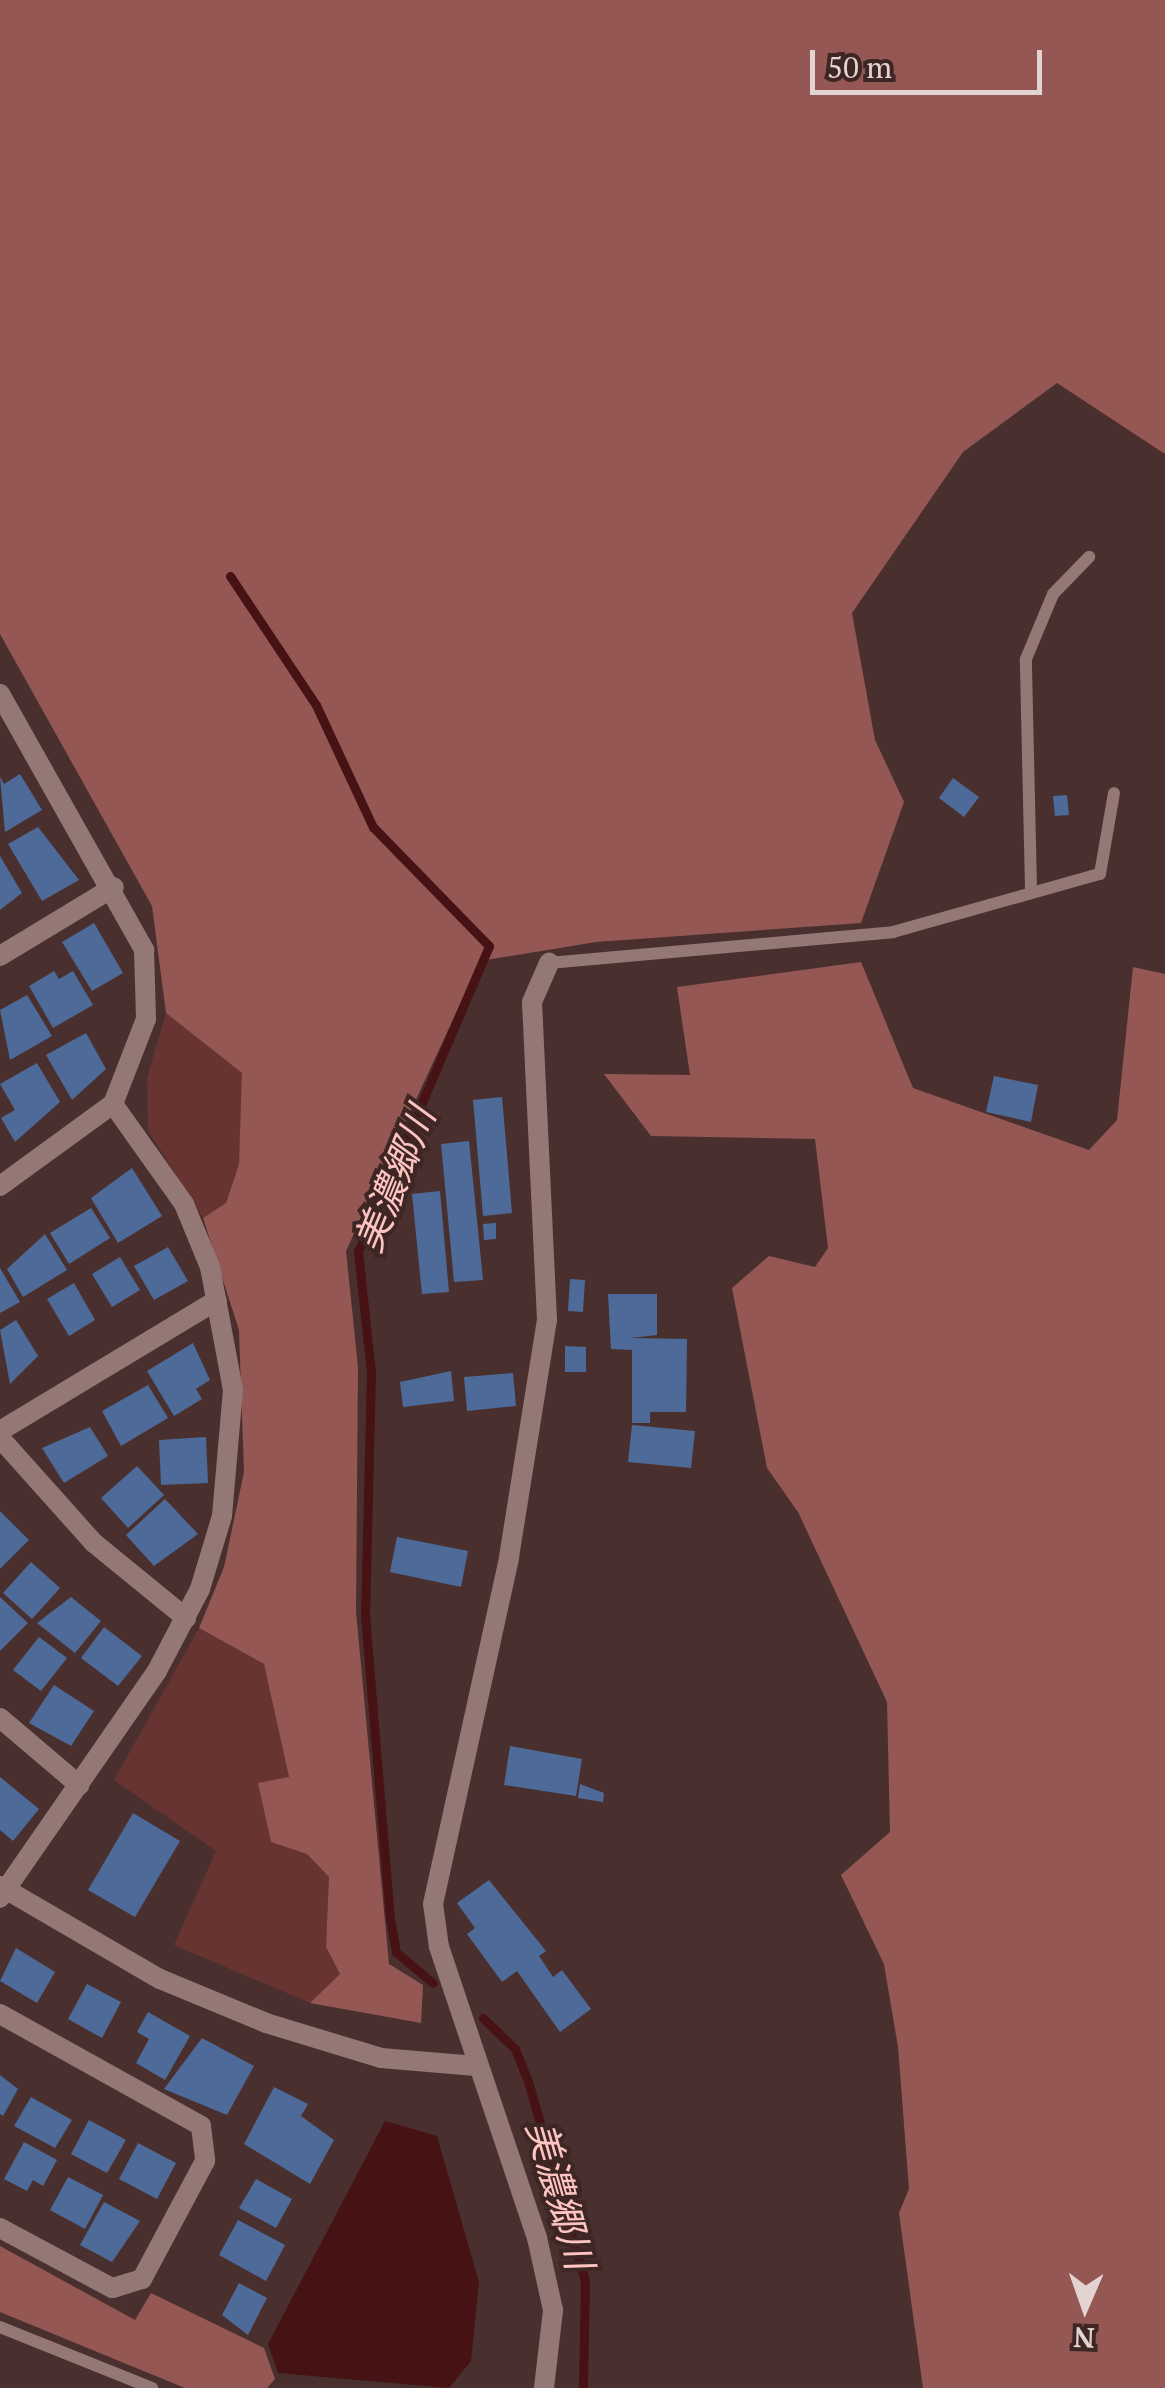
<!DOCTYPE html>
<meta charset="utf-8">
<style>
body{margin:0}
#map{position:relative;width:1165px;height:2388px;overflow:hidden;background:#49302f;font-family:"PT Serif","Noto Sans JP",serif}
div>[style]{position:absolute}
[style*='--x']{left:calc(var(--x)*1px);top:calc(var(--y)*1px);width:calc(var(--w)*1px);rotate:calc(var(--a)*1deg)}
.green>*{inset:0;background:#673432}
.forest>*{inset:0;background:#945754}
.water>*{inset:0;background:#471213}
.stream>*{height:9px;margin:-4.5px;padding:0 4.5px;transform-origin:4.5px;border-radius:4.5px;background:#471213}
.building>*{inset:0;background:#4e6a98}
.service>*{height:12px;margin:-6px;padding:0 6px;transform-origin:6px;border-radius:6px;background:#947875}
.minor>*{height:20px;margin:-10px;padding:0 10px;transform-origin:10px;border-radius:10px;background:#947875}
span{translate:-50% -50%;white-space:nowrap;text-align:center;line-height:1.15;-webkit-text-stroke:8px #3e2625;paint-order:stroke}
.water-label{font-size:38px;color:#fec4c0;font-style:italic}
.north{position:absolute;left:1035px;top:2258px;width:100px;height:100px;-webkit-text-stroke:8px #3e2625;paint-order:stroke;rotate:182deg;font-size:28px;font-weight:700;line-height:40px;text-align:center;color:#e3d3d1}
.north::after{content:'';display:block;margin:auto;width:35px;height:45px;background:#e3d3d1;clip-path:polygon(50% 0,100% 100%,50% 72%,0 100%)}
.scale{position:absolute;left:810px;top:50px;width:232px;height:45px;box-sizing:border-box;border:5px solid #e3d3d1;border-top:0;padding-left:12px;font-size:30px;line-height:35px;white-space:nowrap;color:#e3d3d1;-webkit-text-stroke:8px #3e2625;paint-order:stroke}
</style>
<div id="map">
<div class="green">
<i style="clip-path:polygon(166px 1013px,243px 1073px,239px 1164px,226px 1203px,203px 1218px,148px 1130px,147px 1078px)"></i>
<i style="clip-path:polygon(199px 1628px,264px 1664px,289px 1778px,259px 1784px,271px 1842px,307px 1854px,329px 1877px,326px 1947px,340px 1974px,310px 2003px,174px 1945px,216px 1851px,114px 1780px)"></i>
</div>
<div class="forest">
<i style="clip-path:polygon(0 0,1165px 0,1165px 454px,1057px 383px,963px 452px,852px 613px,875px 740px,904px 802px,861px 923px,596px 942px,480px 961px,346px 1251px,358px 1367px,356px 1612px,389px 1964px,423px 1985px,421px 2023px,310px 2003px,340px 1974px,326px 1947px,329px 1877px,307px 1854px,271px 1842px,258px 1783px,289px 1777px,264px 1664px,199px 1628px,224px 1567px,244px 1472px,239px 1330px,203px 1218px,226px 1203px,239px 1164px,242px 1073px,166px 1013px,152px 906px,0 634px)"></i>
<i style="clip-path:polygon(861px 962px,913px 1088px,1089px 1150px,1117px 1120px,1133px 967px,1165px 974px,1165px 2388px,923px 2388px,899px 2213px,909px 2189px,898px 2047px,884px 1964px,841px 1875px,890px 1832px,887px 1702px,798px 1512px,767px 1468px,732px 1288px,769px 1256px,815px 1267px,828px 1248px,815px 1139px,651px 1136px,604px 1074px,690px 1075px,677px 987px)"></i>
<i style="clip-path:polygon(0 2246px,135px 2320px,151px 2293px,264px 2348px,275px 2379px,267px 2388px,185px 2388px,0 2312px)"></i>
</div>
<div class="water">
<i style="clip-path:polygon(385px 2121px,437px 2136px,479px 2282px,471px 2361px,449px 2388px,278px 2373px,268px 2344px)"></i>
</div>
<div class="stream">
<i style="--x:230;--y:576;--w:155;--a:56.3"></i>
<i style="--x:316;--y:705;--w:135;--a:65"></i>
<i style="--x:373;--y:827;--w:166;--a:45.7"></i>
<i style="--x:489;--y:946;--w:332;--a:113.2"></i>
<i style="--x:358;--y:1251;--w:123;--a:83.9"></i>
<i style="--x:371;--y:1373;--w:242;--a:91.4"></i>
<i style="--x:365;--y:1615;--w:304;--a:85.3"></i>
<i style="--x:390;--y:1918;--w:35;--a:80"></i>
<i style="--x:396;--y:1952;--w:48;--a:40"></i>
<i style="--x:483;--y:2018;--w:45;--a:44.1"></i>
<i style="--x:515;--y:2049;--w:35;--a:68"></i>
<i style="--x:528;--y:2081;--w:208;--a:74.1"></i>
<i style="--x:585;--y:2281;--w:107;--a:91.1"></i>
</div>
<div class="building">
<i style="clip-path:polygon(20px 774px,42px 810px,5px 832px,0 777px,4px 784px)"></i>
<i style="clip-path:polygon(953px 778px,979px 797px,964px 817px,939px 798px)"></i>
<i style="clip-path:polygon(1067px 795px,1069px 815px,1055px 816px,1053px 796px)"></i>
<i style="clip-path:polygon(38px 827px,79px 880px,42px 901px,8px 844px)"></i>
<i style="clip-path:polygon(0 856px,22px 893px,0 910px)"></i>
<i style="clip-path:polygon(94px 923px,123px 973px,92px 991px,62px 942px)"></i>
<i style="clip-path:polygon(54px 971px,59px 979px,73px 971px,93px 1005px,53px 1028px,29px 986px)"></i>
<i style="clip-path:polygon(27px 995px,52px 1036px,10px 1060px,0 1010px)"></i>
<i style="clip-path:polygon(86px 1033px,106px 1069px,72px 1100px,46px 1055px)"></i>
<i style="clip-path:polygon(37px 1063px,60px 1102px,15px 1142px,1px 1118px,15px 1110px,0 1084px)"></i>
<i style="clip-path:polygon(994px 1076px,1038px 1085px,1031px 1122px,986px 1112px)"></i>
<i style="clip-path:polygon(502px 1097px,512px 1213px,483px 1216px,473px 1100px)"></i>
<i style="clip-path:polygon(469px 1141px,483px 1280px,454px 1282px,441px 1144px)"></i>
<i style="clip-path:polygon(132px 1168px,162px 1216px,118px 1243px,91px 1198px)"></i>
<i style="clip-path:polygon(440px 1191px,449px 1292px,422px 1294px,412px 1194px)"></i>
<i style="clip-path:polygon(91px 1208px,110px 1238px,69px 1264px,50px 1233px)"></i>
<i style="clip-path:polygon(496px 1223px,496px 1239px,484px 1240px,483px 1224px)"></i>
<i style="clip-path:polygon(45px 1234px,67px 1270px,23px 1297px,7px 1269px)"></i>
<i style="clip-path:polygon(168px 1247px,188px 1281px,154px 1300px,134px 1266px)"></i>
<i style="clip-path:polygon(120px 1257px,140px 1290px,112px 1307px,92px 1274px)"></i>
<i style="clip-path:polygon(0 1268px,20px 1302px,0 1313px)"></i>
<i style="clip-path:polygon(570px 1279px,585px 1280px,583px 1312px,568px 1311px)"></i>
<i style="clip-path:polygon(74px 1283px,95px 1320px,69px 1336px,47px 1299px)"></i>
<i style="clip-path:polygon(608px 1294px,657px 1294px,657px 1335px,631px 1338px,687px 1339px,686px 1412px,650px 1412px,650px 1423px,632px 1423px,632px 1350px,611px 1349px)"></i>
<i style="clip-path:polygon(16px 1320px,38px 1356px,10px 1384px,0 1330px)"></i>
<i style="clip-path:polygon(193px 1343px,210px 1380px,196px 1389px,202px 1399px,174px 1416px,147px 1371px)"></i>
<i style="clip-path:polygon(565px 1346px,586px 1347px,586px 1372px,565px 1372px)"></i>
<i style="clip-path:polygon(451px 1371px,454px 1401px,403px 1407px,400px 1382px)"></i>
<i style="clip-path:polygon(513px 1373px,516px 1406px,467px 1411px,464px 1377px)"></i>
<i style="clip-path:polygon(148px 1385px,168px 1418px,121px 1446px,102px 1411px)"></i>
<i style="clip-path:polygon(632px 1425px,695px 1431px,691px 1468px,628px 1462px)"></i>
<i style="clip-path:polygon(90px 1427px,108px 1456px,64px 1483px,42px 1448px)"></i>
<i style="clip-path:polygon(206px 1437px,208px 1483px,161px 1485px,159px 1440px)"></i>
<i style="clip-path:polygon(137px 1466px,164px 1495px,128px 1528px,101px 1498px)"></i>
<i style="clip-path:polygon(165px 1499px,198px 1534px,154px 1566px,126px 1535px)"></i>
<i style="clip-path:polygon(0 1511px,29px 1540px,0 1569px)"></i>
<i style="clip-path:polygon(397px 1537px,468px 1551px,461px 1587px,390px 1572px)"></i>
<i style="clip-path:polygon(31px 1562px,60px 1588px,32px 1619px,3px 1593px)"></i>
<i style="clip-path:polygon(0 1597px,28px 1623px,0 1651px)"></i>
<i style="clip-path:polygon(71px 1597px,101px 1621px,75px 1653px,37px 1623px)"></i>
<i style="clip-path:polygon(104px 1627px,142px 1656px,118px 1686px,81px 1658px)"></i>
<i style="clip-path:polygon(39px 1637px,67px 1658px,41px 1691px,13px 1670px)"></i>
<i style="clip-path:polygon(54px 1685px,94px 1711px,71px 1746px,29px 1723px)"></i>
<i style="clip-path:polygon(510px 1746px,582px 1759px,576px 1796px,504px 1785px)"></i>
<i style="clip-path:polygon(0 1777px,39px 1809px,13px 1841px,0 1830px)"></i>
<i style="clip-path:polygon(580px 1784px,604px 1793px,603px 1802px,578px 1798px)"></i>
<i style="clip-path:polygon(133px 1813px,180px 1841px,135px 1917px,88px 1890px)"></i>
<i style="clip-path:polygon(489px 1880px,546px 1951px,539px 1956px,553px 1977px,562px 1970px,591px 2009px,560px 2032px,517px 1971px,502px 1982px,467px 1934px,475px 1928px,457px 1903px)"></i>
<i style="clip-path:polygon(16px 1948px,55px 1972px,37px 2003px,0 1981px)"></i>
<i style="clip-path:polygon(87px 1984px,121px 2002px,102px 2038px,68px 2019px)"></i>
<i style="clip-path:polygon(148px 2012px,190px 2036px,165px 2080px,136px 2063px,149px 2039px,137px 2032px)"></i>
<i style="clip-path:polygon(202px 2038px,254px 2066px,227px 2115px,164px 2089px)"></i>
<i style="clip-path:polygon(0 2075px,18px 2089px,3px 2116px,0 2114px)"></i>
<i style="clip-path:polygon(274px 2087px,308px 2104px,301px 2116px,334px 2140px,310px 2184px,244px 2144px)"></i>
<i style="clip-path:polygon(31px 2097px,72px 2120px,55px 2148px,14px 2126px)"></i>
<i style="clip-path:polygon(89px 2120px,126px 2140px,107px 2173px,71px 2154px)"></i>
<i style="clip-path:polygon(24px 2142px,57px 2160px,43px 2186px,33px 2180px,27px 2191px,4px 2179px)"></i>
<i style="clip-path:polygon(138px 2143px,176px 2163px,157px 2199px,119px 2179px)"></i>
<i style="clip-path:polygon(68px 2177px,103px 2195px,85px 2229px,50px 2210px)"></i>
<i style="clip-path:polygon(256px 2179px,292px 2199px,276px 2228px,239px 2208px)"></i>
<i style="clip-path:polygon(104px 2202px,140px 2221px,112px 2262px,80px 2245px)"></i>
<i style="clip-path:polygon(238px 2220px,285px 2245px,266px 2281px,219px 2255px)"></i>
<i style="clip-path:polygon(239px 2283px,267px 2298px,248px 2335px,222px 2315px)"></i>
</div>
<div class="service">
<i style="--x:1031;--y:888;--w:229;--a:-91.3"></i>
<i style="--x:1026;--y:659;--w:70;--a:-67.4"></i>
<i style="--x:1053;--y:594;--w:52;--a:-45.8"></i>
<i style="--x:549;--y:963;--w:345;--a:-5.1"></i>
<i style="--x:893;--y:932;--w:215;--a:-15.7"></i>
<i style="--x:1100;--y:874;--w:82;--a:-80.2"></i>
<i style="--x:0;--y:2327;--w:164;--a:21.9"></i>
</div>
<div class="minor">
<i style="--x:0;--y:694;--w:294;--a:60.6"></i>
<i style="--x:144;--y:950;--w:69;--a:88.3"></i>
<i style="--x:146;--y:1019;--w:91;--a:111.2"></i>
<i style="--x:113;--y:1104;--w:123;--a:54.6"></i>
<i style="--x:184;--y:1204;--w:68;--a:67.6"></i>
<i style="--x:210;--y:1267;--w:125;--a:79.4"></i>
<i style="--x:233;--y:1390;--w:126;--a:95"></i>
<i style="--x:222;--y:1516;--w:76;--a:106.8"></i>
<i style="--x:200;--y:1589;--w:93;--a:117.7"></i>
<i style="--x:157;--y:1671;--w:276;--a:124.7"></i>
<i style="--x:0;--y:956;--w:133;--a:-31.2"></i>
<i style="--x:0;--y:1186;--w:140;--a:-36"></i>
<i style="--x:0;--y:1431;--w:253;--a:-31.1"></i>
<i style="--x:0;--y:1438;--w:141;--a:48.2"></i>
<i style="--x:94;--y:1543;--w:119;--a:39.2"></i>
<i style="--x:0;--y:1718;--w:104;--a:40.3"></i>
<i style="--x:0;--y:1886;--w:185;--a:30.2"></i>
<i style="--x:160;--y:1979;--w:115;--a:22.5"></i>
<i style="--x:266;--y:2023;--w:120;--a:16.9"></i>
<i style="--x:381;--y:2058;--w:95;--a:4.8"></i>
<i style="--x:0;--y:2014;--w:230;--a:29.1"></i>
<i style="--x:201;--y:2126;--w:35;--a:83"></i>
<i style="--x:205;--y:2161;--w:134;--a:118.1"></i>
<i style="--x:142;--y:2279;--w:31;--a:163"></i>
<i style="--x:112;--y:2288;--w:127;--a:-151.8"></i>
<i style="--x:544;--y:2388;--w:79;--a:-83.4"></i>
<i style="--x:553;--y:2310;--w:74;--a:-102.5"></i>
<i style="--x:537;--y:2238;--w:307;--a:-108.6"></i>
<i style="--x:439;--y:1947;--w:43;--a:-97.9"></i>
<i style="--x:433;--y:1904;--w:355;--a:-77.6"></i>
<i style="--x:509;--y:1557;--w:240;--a:-80.9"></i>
<i style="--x:547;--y:1320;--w:318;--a:-92.7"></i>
<i style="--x:532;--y:1002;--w:43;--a:-66.4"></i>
</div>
<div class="water-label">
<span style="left:395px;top:1179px;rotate:-68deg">美濃郷川</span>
<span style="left:560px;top:2195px;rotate:74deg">美濃郷川</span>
</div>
<div class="north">N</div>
<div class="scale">50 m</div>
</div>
